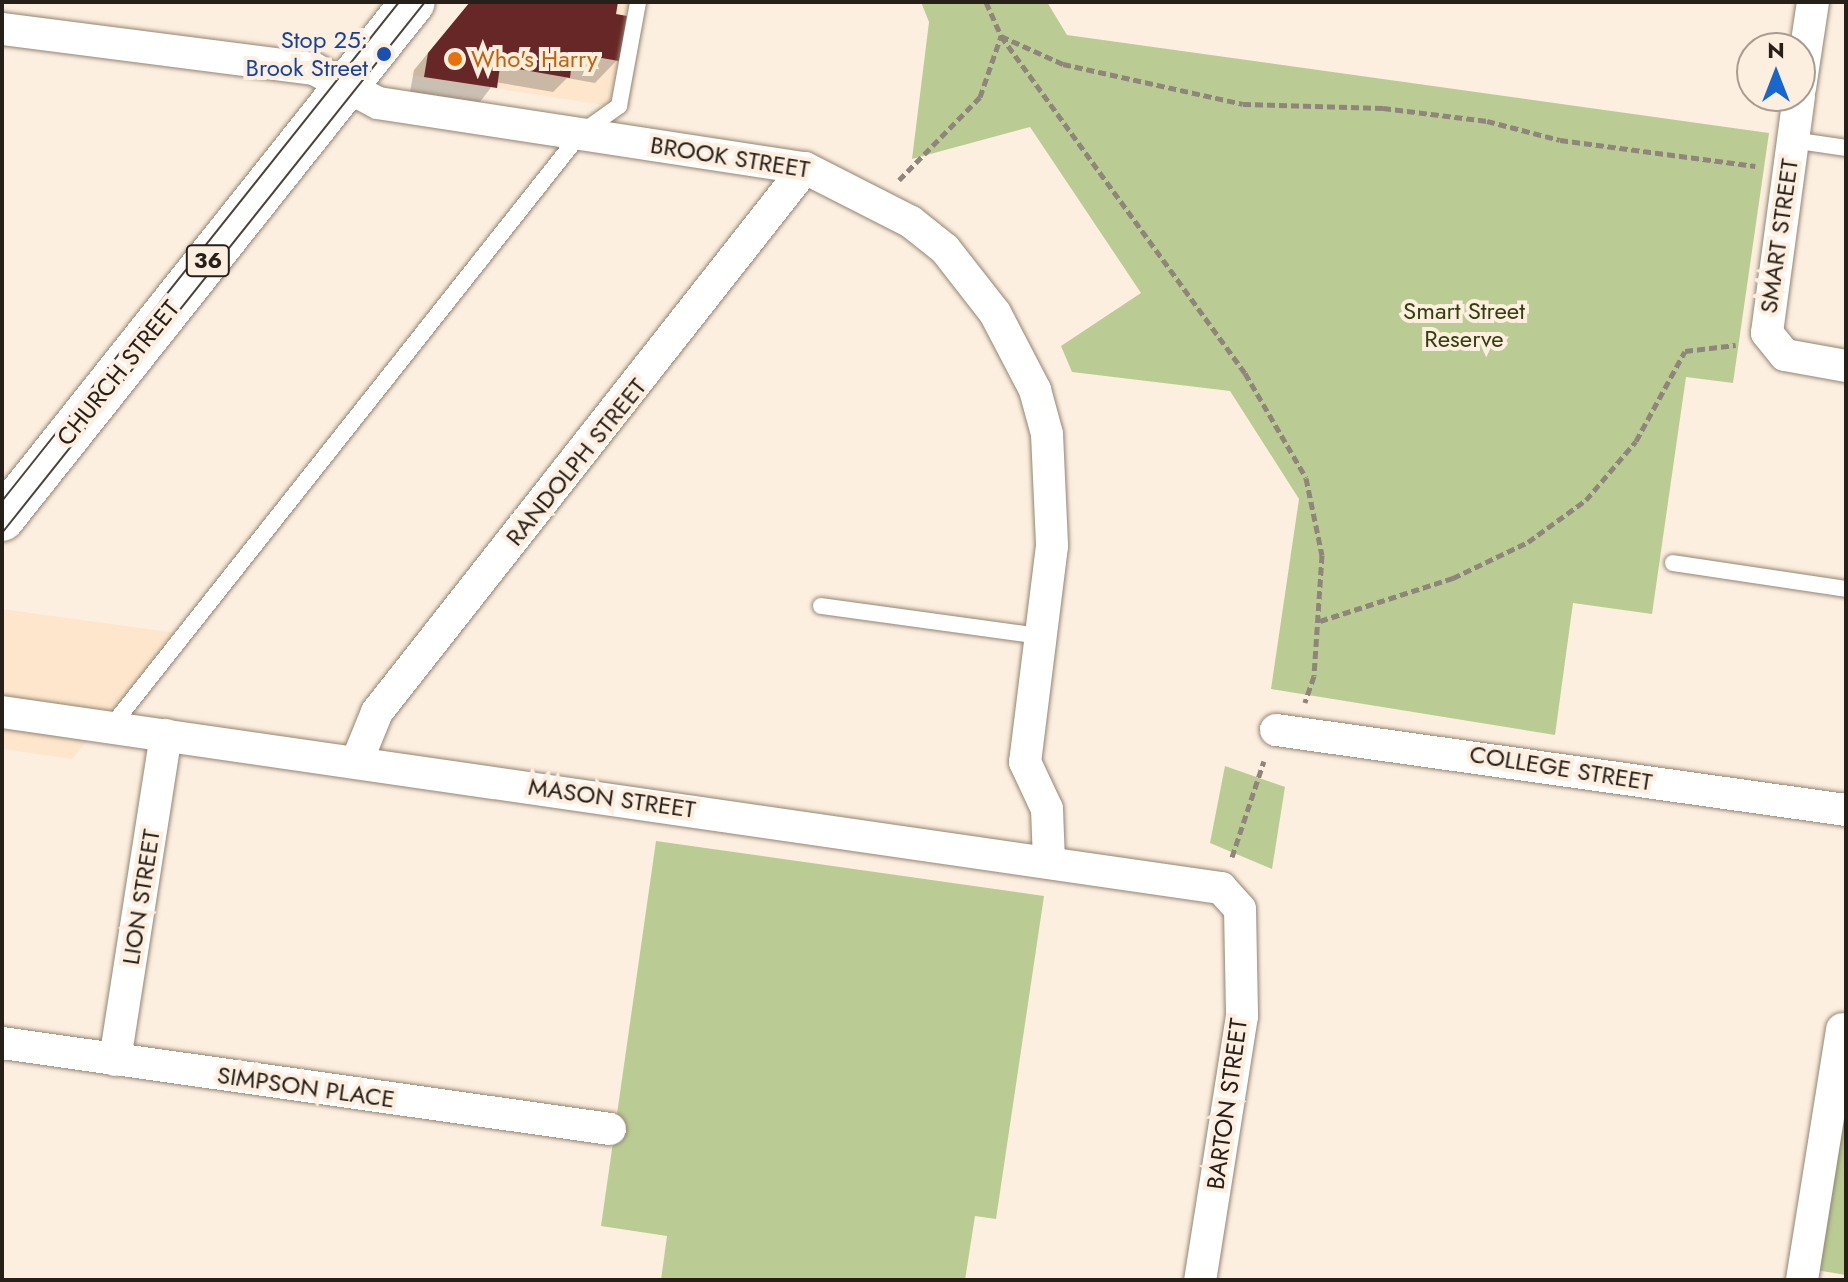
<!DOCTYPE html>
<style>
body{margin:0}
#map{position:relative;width:1848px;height:1282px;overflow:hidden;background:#fdefe0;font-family:Jost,sans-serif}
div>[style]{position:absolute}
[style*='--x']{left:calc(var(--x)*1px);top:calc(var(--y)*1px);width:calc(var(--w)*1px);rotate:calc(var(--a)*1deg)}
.built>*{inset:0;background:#fee6cd}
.green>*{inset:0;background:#bacc94}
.shadow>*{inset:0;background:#0003}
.building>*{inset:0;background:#672726}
.path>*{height:5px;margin-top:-2.5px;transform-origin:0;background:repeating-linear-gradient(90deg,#8f857a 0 8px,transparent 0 12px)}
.roads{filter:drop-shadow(0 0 2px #948472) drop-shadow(0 0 2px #948472)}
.lane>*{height:16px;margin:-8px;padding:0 8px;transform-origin:8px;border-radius:8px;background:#fff}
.street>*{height:32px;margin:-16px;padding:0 16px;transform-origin:16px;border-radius:16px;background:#fff}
.primary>*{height:44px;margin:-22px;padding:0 22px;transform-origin:22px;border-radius:22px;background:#fff}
.tram>*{height:2px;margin:-1px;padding:0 1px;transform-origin:1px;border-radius:1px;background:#4a433a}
.dots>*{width:22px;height:22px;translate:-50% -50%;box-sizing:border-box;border:4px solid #fdefe0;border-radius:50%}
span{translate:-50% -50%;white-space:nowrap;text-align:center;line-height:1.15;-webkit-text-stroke:8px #fdefe0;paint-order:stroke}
.shield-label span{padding:2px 6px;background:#fdefe0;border:2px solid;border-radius:6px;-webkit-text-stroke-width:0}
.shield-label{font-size:22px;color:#262019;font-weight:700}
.transit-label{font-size:24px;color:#164399}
.right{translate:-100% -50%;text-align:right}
.food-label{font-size:24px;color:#c56008}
.left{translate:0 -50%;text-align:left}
.street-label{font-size:24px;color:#262019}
.park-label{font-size:24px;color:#33400d}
.frame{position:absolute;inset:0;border:4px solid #262019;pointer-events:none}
.north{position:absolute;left:1736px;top:32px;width:80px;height:80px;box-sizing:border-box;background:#fdefe0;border:2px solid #a79c90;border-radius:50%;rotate:0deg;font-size:22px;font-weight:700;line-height:32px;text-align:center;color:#262019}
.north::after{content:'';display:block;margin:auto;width:28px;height:36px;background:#1866d0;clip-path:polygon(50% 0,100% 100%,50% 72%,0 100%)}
</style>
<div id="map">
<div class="built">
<i style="clip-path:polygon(470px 2px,646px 2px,629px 109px,410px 75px)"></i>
<i style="clip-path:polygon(2px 609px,177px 633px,72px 759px,2px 749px)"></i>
</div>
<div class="green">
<i style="clip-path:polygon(921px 2px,1047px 2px,1067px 35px,1769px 133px,1733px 383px,1686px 377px,1652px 614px,1573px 603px,1555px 735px,1271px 689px,1299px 499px,1230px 391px,1072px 372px,1061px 346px,1141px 293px,1030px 127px,912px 159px,929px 22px)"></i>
<i style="clip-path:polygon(1225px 766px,1285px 787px,1272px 869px,1210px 843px)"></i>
<i style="clip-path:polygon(656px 841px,1044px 896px,996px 1219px,975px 1216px,965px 1280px,661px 1280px,667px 1236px,601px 1226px)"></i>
<i style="clip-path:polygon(1846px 1091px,1846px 1275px,1816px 1270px)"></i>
</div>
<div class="shadow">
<i style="clip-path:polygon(470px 2px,616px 2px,617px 60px,595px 83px,567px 78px,553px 92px,495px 82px,480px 102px,410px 92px,414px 70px)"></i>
</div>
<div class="building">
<i style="clip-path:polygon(470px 2px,618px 2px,616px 14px,627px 16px,619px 61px,573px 53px,570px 78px,500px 66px,497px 88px,424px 77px,428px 53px)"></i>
</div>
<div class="path">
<i style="--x:986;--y:2;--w:37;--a:66"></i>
<i style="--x:1001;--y:36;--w:416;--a:54.1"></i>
<i style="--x:1245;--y:373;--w:121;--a:59.8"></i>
<i style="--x:1306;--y:478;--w:79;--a:78.3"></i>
<i style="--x:1322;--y:555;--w:121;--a:93.8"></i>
<i style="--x:1314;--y:676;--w:28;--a:109"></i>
<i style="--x:899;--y:180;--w:116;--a:-45.7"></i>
<i style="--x:980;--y:97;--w:65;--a:-71"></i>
<i style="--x:1001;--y:36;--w:68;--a:24.3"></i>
<i style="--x:1063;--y:64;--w:184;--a:12.5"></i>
<i style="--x:1243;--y:104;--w:140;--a:1.6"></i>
<i style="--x:1383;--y:108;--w:105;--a:7.1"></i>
<i style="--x:1487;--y:121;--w:75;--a:14.6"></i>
<i style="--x:1560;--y:140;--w:197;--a:7.6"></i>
<i style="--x:1320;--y:621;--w:140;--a:-17.9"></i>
<i style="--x:1453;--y:578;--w:83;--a:-25.6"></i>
<i style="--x:1528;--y:542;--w:72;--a:-35.9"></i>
<i style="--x:1586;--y:500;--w:77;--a:-49.7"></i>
<i style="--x:1636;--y:441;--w:102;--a:-61.4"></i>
<i style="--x:1685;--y:351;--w:51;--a:-6.7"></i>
<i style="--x:1232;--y:857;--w:101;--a:-71.6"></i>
</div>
<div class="roads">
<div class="lane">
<i style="--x:1792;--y:140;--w:55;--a:8.4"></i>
<i style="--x:1673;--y:563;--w:175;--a:8.5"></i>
<i style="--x:821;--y:606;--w:221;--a:7.8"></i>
<i style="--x:110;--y:728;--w:759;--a:-51.63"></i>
<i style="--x:581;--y:133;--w:47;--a:-35.4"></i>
<i style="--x:619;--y:106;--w:106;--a:-79.6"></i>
</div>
<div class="street">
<i style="--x:2;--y:29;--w:315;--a:7.3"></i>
<i style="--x:314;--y:69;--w:72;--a:28"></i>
<i style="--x:378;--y:103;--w:432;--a:8.7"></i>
<i style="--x:805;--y:168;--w:119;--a:27"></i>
<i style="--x:911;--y:222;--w:43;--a:38.5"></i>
<i style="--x:945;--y:249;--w:81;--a:52"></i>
<i style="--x:995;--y:313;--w:87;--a:62.5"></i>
<i style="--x:1035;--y:390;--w:46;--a:74.7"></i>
<i style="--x:1047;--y:434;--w:112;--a:87.4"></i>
<i style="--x:1052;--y:546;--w:218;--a:97.1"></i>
<i style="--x:1025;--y:762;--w:52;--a:64.9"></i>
<i style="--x:1047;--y:809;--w:51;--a:87.8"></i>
<i style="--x:1800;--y:88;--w:87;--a:-81.4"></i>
<i style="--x:1799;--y:96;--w:239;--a:97.7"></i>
<i style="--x:1767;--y:333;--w:28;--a:51"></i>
<i style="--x:1785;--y:355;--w:62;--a:10.2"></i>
<i style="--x:2;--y:712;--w:1232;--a:8.22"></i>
<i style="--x:1221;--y:888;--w:28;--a:48"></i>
<i style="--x:1240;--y:909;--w:107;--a:88.9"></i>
<i style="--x:1242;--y:1016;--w:267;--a:99"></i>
<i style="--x:1276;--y:730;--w:576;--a:7.99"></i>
<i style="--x:357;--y:761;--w:53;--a:-67.8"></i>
<i style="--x:377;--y:712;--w:692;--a:-51.81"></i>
<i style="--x:2;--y:1043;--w:614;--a:8.05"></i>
<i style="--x:115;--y:1060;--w:329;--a:-81.1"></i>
<i style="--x:1802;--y:1280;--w:254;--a:-80.9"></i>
</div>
<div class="primary">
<i style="--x:2;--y:519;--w:660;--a:-51.52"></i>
</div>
</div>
<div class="tram">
<i style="--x:2;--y:501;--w:638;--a:-51.49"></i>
<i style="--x:2;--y:533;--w:679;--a:-51.46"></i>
</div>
<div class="dots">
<i style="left:384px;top:54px;background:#1a4fb4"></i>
<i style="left:455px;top:59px;background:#e8710a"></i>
</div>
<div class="shield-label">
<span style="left:208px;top:261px">36</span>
</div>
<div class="transit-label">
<span class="right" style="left:368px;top:54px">Stop 25:<br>Brook Street</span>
</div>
<div class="food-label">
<span class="left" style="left:471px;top:59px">Who's Harry</span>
</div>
<div class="street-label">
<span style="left:730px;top:157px;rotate:9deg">BROOK STREET</span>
<span style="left:1779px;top:236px;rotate:-82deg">SMART STREET</span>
<span style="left:118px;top:373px;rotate:-51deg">CHURCH STREET</span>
<span style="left:576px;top:462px;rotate:-51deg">RANDOLPH STREET</span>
<span style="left:1561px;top:768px;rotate:9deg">COLLEGE STREET</span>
<span style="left:612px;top:798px;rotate:8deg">MASON STREET</span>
<span style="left:141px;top:897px;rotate:-81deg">LION STREET</span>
<span style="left:306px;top:1087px;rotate:8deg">SIMPSON PLACE</span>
<span style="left:1227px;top:1104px;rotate:-82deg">BARTON STREET</span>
</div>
<div class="park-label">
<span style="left:1464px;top:325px">Smart Street<br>Reserve</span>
</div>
<div class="frame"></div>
<div class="north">N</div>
</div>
